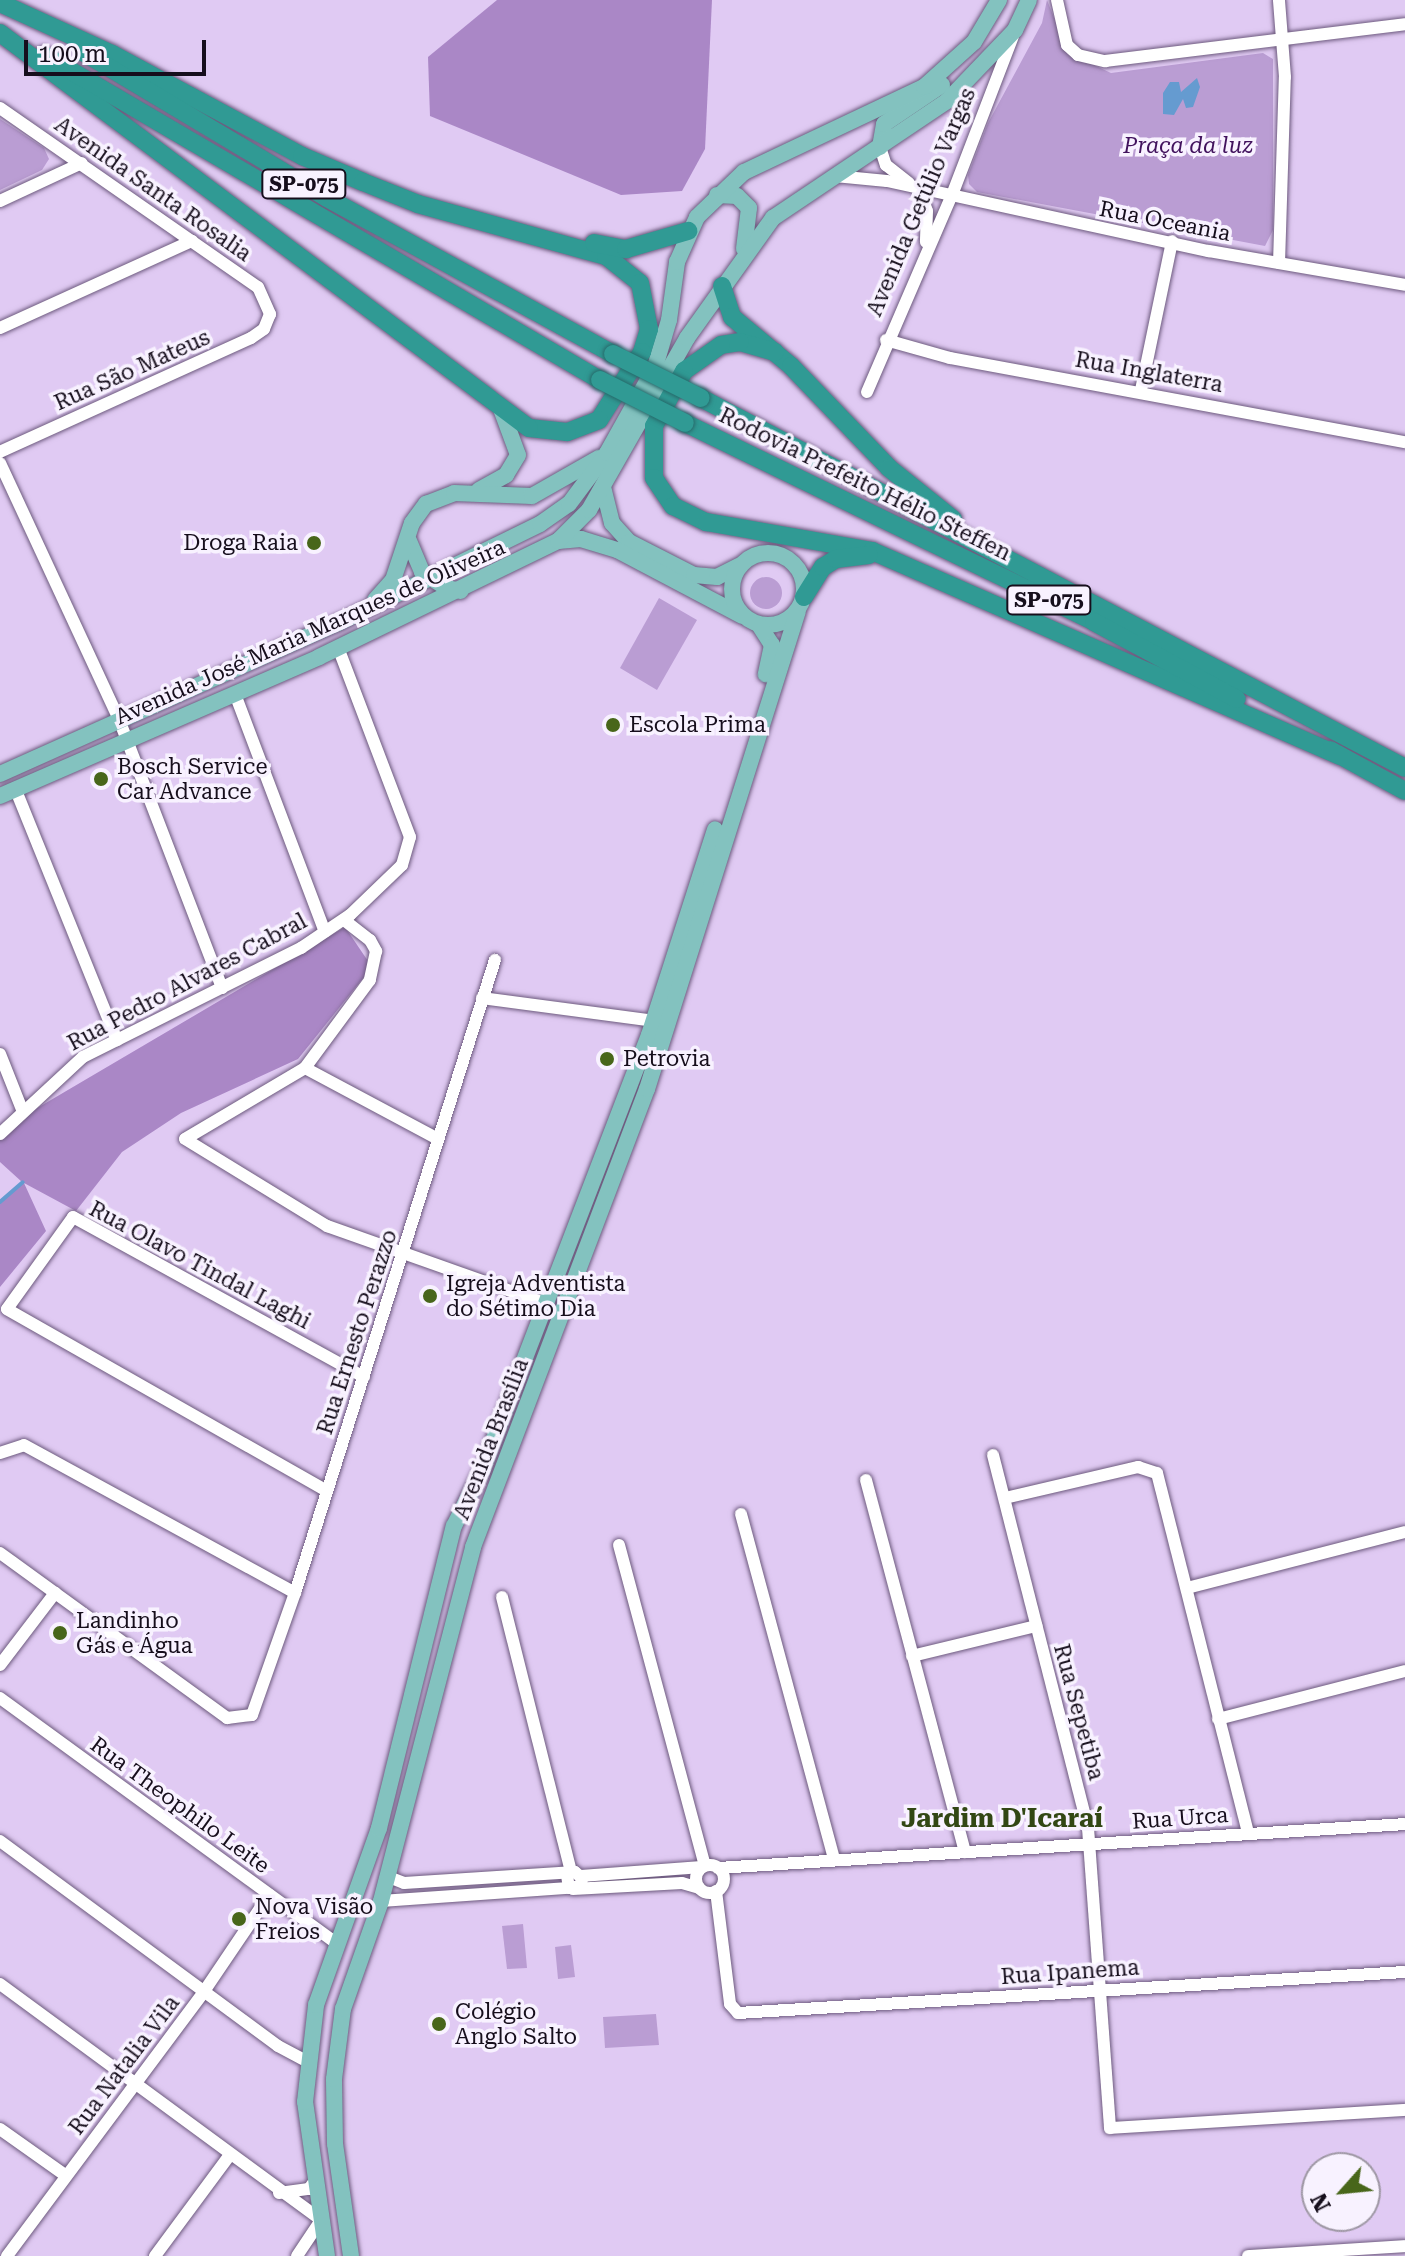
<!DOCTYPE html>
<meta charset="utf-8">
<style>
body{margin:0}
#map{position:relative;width:1405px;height:2256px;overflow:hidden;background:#e0caf3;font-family:"Roboto Serif",serif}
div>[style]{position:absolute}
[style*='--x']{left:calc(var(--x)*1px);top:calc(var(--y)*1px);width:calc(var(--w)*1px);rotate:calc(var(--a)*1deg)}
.green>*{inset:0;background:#ba9dd3}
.round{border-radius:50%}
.forest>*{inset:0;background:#aa87c6}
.water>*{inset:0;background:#659bd0}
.stream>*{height:4px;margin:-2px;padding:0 2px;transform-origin:2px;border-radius:2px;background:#659bd0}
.roads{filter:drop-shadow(0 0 2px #6d5a7e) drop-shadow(0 0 2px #6d5a7e)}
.minor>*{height:12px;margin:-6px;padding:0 6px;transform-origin:6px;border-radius:6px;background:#fff}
.minor>.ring{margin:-6px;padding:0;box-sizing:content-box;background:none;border:12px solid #fff;border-radius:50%}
.major>*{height:16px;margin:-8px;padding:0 8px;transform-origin:8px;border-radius:8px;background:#83c2bf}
.major>.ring{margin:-8px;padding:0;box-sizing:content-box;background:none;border:16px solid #83c2bf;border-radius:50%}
.highway>*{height:18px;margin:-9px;padding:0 9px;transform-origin:9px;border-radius:9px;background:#309a94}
.bridges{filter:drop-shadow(0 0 2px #27696a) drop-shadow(0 0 2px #27696a)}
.highway-bridge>*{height:18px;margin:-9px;padding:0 9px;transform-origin:9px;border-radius:9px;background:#309a94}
.dots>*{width:22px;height:22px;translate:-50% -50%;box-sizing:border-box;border:4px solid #f8f2ff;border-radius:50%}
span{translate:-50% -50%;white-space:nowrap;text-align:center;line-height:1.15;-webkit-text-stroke:7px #f8f2ff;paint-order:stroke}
.shield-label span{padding:2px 6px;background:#f8f2ff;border:2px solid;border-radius:6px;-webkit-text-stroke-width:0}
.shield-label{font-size:20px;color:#160e1c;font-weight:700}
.park-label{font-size:22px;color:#41125d;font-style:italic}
.street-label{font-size:22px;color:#160e1c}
.poi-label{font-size:22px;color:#160e1c}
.right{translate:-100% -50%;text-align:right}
.left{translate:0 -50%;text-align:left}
.quarter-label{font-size:26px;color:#324714;font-weight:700}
.north{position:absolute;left:1301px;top:2152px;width:80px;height:80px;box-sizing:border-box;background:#f8f2ff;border:2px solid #9e97a4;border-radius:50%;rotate:243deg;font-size:22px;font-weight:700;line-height:32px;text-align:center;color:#160e1c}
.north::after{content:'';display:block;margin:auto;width:28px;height:36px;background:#48661a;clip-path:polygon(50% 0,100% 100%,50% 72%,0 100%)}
.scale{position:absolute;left:24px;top:40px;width:182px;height:36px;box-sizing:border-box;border:4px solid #160e1c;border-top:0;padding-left:10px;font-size:24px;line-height:28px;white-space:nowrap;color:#160e1c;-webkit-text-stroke:6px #f8f2ff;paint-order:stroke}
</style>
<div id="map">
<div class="green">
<i style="clip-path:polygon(1047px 0,1068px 53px,1111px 73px,1263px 53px,1273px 59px,1273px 230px,1265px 246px,977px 192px,969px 184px,968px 175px,988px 123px,1042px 23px)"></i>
<i style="clip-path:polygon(0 119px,44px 148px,49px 159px,42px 170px,0 190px)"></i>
<i class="round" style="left:750px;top:577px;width:32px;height:32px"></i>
<i style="clip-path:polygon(659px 598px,697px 620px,657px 690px,620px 668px)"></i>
<i style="clip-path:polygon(523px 1924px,527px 1968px,507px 1969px,502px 1926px)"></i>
<i style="clip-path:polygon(571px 1945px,575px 1977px,558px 1979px,555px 1947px)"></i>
<i style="clip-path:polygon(656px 2014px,659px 2045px,605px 2048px,603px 2017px)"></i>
</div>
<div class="forest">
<i style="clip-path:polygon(497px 0,712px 0,705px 149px,682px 191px,621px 195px,430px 116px,428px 57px)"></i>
<i style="clip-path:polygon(345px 927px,372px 967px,298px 1059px,181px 1113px,122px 1152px,76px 1211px,24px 1183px,46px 1231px,0 1287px,0 1202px,22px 1182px,0 1162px,0 1139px,22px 1117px)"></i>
</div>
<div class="water">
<i style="clip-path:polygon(1197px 78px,1200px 87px,1193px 107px,1186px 108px,1183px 99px,1174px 115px,1163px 114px,1163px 93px,1170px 82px,1179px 82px,1181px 92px)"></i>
</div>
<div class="stream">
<i style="--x:0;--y:1202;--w:30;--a:-41"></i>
</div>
<div class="roads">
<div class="minor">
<i style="--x:1057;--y:0;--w:46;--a:77.5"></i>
<i style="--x:1067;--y:45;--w:15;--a:42"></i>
<i style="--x:1078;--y:55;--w:28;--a:13"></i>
<i style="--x:1105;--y:61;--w:302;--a:-7"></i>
<i style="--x:0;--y:108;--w:314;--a:34.8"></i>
<i style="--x:258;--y:287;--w:30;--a:66"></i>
<i style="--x:270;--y:314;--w:16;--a:112"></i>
<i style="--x:264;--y:329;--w:16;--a:145"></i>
<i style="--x:251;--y:338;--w:276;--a:155.6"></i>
<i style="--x:880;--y:147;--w:19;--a:72"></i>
<i style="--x:886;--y:165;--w:29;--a:38"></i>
<i style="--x:835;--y:176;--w:52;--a:5.5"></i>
<i style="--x:887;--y:181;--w:330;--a:12.3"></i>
<i style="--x:1209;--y:251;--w:199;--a:9.8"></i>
<i style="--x:919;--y:189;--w:23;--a:70"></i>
<i style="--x:927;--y:211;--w:31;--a:92"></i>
<i style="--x:0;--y:201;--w:90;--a:-24.9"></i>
<i style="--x:1279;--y:263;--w:186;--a:-88.2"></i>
<i style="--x:1285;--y:77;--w:77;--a:-94.5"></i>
<i style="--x:0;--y:328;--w:211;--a:-24.4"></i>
<i style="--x:886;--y:340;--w:66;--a:15.7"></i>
<i style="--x:950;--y:358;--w:463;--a:10.5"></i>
<i style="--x:1141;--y:390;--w:152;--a:-78.2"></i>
<i style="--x:867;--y:392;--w:215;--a:-66.7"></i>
<i style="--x:952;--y:195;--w:170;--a:-69"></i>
<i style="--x:0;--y:463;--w:285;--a:65.1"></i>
<i style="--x:120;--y:722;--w:285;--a:69"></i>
<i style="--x:235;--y:694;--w:254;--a:69.3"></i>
<i style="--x:15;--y:788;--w:272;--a:68"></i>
<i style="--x:344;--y:920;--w:33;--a:38"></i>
<i style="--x:370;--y:940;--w:13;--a:61"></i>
<i style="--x:376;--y:951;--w:30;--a:102"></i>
<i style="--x:370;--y:980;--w:109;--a:126.5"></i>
<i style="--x:305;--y:1068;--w:139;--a:149.4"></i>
<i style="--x:185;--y:1139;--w:167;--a:31.5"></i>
<i style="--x:327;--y:1226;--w:231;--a:19.5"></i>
<i style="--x:482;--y:998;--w:174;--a:7.6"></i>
<i style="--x:0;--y:1054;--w:62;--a:68.4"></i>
<i style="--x:305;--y:1068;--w:151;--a:28.1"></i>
<i style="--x:0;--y:1134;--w:113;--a:-42.9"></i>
<i style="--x:83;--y:1057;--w:244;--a:-26.6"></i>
<i style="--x:301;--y:948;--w:59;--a:-34"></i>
<i style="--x:350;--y:915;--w:72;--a:-43.9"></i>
<i style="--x:402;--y:865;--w:29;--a:-74"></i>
<i style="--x:410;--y:837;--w:203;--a:-110.8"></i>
<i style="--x:0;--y:1453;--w:25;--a:-18"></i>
<i style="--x:24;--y:1445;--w:309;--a:28.6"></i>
<i style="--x:993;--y:1455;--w:385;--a:75.7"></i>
<i style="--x:1088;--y:1828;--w:301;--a:85.8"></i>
<i style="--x:1110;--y:2128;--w:296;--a:-3.5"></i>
<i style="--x:866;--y:1480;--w:385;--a:75.1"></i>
<i style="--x:327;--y:1491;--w:368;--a:-150.4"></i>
<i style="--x:7;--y:1309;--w:113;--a:-54.3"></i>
<i style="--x:73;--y:1217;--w:332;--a:28.8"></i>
<i style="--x:1005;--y:1498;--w:137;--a:-13.1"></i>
<i style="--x:1138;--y:1467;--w:20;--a:18"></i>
<i style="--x:1157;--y:1473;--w:371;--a:75.8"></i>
<i style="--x:741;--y:1514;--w:357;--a:74.9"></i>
<i style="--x:619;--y:1545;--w:332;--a:75"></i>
<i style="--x:0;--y:1553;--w:281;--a:36"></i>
<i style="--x:227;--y:1718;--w:25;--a:-7"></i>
<i style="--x:252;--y:1715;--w:129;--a:-70.6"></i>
<i style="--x:295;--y:1593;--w:664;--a:-72.47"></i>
<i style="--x:1187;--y:1588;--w:225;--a:-14.4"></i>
<i style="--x:502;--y:1597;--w:284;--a:75.9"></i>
<i style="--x:912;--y:1656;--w:128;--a:-13.6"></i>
<i style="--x:0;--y:1665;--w:91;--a:-52.6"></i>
<i style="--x:0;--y:1698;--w:417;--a:36.1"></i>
<i style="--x:1218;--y:1719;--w:193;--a:-14.4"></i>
<i style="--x:0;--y:1841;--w:345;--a:36.4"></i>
<i style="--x:278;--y:2046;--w:32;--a:28"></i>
<i class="ring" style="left:696px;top:1865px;width:16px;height:16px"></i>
<i style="--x:718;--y:1868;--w:688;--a:-3.66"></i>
<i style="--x:386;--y:1876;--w:19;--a:21"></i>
<i style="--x:404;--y:1883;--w:171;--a:-3.7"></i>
<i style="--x:575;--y:1872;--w:9;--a:41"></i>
<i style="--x:582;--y:1878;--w:8;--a:97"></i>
<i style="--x:581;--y:1886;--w:12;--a:171"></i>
<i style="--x:569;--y:1888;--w:13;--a:-99"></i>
<i style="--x:581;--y:1876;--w:121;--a:-4.3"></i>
<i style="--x:573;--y:1889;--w:109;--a:-3.2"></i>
<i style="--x:682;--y:1883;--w:18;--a:16"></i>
<i style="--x:716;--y:1891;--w:114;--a:82.9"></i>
<i style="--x:730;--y:2004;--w:12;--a:48"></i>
<i style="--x:738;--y:2013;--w:668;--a:-3.52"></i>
<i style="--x:381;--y:1901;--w:188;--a:-4"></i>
<i style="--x:0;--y:1984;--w:398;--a:36.3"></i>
<i style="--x:321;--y:2220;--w:43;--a:123.7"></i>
<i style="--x:0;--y:2129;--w:80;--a:35.3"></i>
<i style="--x:279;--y:2193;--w:30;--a:-8"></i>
<i style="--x:309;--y:2189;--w:12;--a:-55"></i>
<i style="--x:7;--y:2256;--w:332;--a:-53.3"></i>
<i style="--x:205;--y:1990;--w:115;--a:-56"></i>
<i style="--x:155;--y:2256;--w:124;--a:-53.5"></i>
<i style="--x:1248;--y:2256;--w:157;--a:-3.6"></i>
</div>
<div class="major">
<i style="--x:880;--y:147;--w:23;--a:-80"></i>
<i style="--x:884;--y:124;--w:70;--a:-33.9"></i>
<i style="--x:717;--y:195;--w:20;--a:3"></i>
<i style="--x:737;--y:196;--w:17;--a:45"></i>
<i style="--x:749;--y:208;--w:41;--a:97"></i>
<i style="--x:603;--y:487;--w:37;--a:76"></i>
<i style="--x:612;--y:523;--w:25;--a:48"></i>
<i style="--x:629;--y:542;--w:73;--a:26.9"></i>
<i style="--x:694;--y:575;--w:23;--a:5"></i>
<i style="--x:717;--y:577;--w:25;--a:-27"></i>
<i style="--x:479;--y:490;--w:31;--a:-29"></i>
<i style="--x:506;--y:475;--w:23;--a:-59"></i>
<i style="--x:518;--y:455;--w:49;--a:-110.3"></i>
<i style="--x:409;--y:541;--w:34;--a:67"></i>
<i style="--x:422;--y:572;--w:30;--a:33"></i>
<i style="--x:447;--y:588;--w:14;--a:12"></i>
<i style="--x:558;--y:541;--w:23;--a:-5"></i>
<i style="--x:581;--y:539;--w:38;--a:17"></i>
<i style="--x:617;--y:550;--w:141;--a:27.8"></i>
<i class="ring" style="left:732px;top:553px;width:56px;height:56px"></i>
<i style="--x:375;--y:600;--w:27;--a:-48"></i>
<i style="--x:393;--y:580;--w:60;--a:-71.6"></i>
<i style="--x:412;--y:523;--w:24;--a:-54"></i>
<i style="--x:426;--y:504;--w:30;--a:-21"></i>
<i style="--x:454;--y:493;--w:78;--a:2.2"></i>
<i style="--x:532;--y:496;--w:77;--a:-29.6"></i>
<i style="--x:759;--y:625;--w:24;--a:57"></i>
<i style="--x:772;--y:645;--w:30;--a:102"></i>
<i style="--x:0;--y:774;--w:370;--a:-24.1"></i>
<i style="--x:338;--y:623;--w:225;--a:-26.1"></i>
<i style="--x:540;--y:524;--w:35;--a:-35"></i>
<i style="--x:569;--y:504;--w:64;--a:-53.3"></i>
<i style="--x:607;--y:453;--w:98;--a:-60.8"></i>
<i style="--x:655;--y:367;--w:49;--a:-73.4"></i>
<i style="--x:669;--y:320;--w:59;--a:-82.1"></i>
<i style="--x:677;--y:262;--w:49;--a:-66"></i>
<i style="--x:697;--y:217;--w:65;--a:-43.8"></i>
<i style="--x:744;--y:172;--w:199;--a:-25.3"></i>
<i style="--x:924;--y:87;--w:67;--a:-42"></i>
<i style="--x:974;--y:42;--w:49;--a:-59.2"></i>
<i style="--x:0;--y:796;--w:348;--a:-23.5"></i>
<i style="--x:319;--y:657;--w:266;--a:-25.9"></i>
<i style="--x:558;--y:541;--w:44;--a:-45"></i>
<i style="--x:589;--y:510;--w:198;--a:-60.3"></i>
<i style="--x:687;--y:338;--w:148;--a:-54.4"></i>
<i style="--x:773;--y:218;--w:210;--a:-33.9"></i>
<i style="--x:947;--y:101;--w:98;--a:-46.2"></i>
<i style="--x:1015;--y:30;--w:33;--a:-65"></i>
<i style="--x:327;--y:2256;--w:156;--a:-98.1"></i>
<i style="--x:305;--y:2102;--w:98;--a:-83.5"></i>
<i style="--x:316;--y:2005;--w:188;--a:-70.4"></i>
<i style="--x:379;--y:1828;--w:311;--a:-76.1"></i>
<i style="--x:454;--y:1526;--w:63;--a:-63.4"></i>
<i style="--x:482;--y:1470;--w:466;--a:-69"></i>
<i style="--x:649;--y:1035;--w:216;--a:-72.2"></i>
<i style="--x:351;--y:2256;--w:113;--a:-98.1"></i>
<i style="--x:335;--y:2144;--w:65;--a:-90.9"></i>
<i style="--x:334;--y:2079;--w:71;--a:-82.7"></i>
<i style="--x:343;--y:2009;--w:114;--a:-70.6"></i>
<i style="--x:381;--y:1901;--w:366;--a:-75.4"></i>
<i style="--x:473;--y:1547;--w:490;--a:-69.2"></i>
<i style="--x:647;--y:1089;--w:501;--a:-72.47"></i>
</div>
<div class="highway">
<i style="--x:0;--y:3;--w:123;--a:24.5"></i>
<i style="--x:112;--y:54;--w:216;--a:28.2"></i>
<i style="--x:302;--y:156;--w:66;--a:23.1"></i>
<i style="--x:363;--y:182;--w:59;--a:21.8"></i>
<i style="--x:418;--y:204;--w:195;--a:15.5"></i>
<i style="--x:606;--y:256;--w:43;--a:38.5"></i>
<i style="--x:640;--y:283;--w:47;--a:78.9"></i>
<i style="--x:649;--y:329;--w:24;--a:107"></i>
<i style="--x:642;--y:352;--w:80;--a:122.3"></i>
<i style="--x:599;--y:420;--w:34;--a:159"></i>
<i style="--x:567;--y:432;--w:38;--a:-174"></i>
<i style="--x:529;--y:428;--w:660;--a:-143.25"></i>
<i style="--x:83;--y:52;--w:284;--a:30.9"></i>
<i style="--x:327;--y:198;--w:326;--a:28.6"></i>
<i style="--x:44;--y:55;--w:644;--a:30.31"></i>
<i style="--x:594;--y:243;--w:33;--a:11"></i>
<i style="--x:626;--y:249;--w:65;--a:-16.2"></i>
<i style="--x:722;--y:286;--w:33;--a:72"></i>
<i style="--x:732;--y:317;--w:77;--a:39.7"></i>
<i style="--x:791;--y:366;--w:141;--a:46.1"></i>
<i style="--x:889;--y:468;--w:82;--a:38.6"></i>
<i style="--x:775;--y:352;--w:36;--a:-164"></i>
<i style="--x:740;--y:342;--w:19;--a:171"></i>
<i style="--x:721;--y:345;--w:45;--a:144.9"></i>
<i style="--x:684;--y:371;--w:63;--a:118.6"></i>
<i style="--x:654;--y:426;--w:52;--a:90"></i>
<i style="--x:654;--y:478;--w:34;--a:56"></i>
<i style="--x:673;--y:506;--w:37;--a:26"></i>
<i style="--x:706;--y:522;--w:169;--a:9.9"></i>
<i style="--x:872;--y:551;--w:511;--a:23.66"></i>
<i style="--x:701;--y:398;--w:795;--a:27.72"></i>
<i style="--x:685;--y:423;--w:455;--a:25.9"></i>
<i style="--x:1094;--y:622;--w:162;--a:28.3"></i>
<i style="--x:804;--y:597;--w:36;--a:-58"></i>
<i style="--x:823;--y:567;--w:15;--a:-32"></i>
<i style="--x:836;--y:559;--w:33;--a:-7"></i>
<i style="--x:1330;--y:750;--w:85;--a:28.7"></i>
</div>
</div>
<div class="bridges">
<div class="highway-bridge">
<i style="--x:613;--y:354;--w:98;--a:26.6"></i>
<i style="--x:600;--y:380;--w:95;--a:26.8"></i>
</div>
</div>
<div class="dots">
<i style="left:314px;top:543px;background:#48661a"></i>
<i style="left:613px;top:725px;background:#48661a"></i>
<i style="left:101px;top:779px;background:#48661a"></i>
<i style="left:607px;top:1059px;background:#48661a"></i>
<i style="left:430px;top:1296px;background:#48661a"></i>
<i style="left:60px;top:1633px;background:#48661a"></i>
<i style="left:239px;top:1919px;background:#48661a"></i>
<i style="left:439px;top:2024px;background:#48661a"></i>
</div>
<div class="shield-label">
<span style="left:304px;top:184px">SP-075</span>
<span style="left:1049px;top:600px">SP-075</span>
</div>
<div class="park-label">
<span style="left:1188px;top:146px">Praça da luz</span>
</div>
<div class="street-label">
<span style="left:153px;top:189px;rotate:35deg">Avenida Santa Rosalia</span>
<span style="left:921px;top:202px;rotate:-67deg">Avenida Getúlio Vargas</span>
<span style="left:1165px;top:221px;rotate:11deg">Rua Oceania</span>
<span style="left:132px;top:370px;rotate:-24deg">Rua São Mateus</span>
<span style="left:1149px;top:372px;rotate:10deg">Rua Inglaterra</span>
<span style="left:865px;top:484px;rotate:26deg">Rodovia Prefeito Hélio Steffen</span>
<span style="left:310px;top:632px;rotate:-24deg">Avenida José Maria Marques de Oliveira</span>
<span style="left:187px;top:982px;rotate:-28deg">Rua Pedro Alvares Cabral</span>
<span style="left:200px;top:1265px;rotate:28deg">Rua Olavo Tindal Laghi</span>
<span style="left:357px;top:1332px;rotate:-72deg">Rua Ernesto Perazzo</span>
<span style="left:491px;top:1439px;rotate:-69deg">Avenida Brasília</span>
<span style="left:1079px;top:1712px;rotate:75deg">Rua Sepetiba</span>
<span style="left:180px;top:1805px;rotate:36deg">Rua Theophilo Leite</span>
<span style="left:1180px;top:1818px;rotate:-4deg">Rua Urca</span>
<span style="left:1070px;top:1972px;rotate:-4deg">Rua Ipanema</span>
<span style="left:124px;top:2065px;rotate:-53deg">Rua Natalia Vila</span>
</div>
<div class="poi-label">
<span class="right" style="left:298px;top:543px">Droga Raia</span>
<span class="left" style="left:629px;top:725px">Escola Prima</span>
<span class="left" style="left:117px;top:779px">Bosch Service<br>Car Advance</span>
<span class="left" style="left:623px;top:1059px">Petrovia</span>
<span class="left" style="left:446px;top:1296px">Igreja Adventista<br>do Sétimo Dia</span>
<span class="left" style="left:76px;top:1633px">Landinho<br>Gás e Água</span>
<span class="left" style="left:255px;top:1919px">Nova Visão<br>Freios</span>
<span class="left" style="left:455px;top:2024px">Colégio<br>Anglo Salto</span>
</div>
<div class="quarter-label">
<span style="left:1002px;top:1819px">Jardim D'Icaraí</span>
</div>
<div class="north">N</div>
<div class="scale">100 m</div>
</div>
